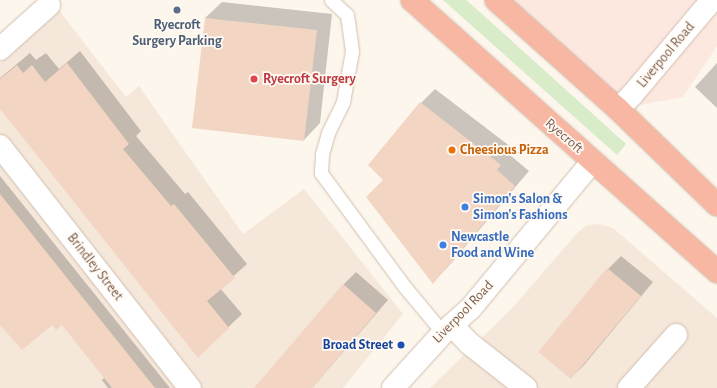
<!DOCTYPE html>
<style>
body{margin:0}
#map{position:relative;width:717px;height:388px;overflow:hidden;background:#fdf6ec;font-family:"Alegreya Sans",sans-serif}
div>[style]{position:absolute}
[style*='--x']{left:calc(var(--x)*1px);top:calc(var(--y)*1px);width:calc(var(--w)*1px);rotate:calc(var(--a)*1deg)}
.residential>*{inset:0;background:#f5e8da}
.commercial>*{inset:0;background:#fde8e0}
.green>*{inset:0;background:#d8ecc9}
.shadow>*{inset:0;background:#0003}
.building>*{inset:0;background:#f3d5c3}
.roads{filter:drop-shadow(0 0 1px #d1beb0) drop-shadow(0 0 1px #d1beb0)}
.lane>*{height:13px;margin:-6.5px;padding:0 6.5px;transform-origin:6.5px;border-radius:6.5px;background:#fff}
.street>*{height:22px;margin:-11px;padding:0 11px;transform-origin:11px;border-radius:11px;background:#fff}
.highway>*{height:22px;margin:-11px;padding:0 11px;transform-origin:11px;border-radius:11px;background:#f7b7a3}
.dots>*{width:11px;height:11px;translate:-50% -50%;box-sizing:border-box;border:2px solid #fffaf3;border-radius:50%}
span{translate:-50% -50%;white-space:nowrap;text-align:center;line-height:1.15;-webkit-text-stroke:3.5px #fffaf3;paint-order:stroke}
.service-label{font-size:14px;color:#4e5e75;font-weight:700}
.street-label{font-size:14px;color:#7a5c4d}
.health-label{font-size:14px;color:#be3a42;font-weight:700}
.left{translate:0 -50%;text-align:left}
.food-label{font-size:14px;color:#c56008;font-weight:700}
.shop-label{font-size:14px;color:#366cbe;font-weight:700}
.transit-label{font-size:14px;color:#164399;font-weight:700}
.right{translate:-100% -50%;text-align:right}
</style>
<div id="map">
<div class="residential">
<i style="clip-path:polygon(58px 9px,126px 97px,139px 86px,243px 234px,304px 189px,403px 314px,343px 388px,0 388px,0 63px)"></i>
<i style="clip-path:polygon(600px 224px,613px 228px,717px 318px,717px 388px,430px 388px,515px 305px,577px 233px,587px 225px)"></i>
</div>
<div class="commercial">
<i style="clip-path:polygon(496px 0,717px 0,717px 46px,683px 97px,618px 109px)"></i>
</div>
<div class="green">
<i style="clip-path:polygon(443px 0,466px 0,472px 5px,626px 144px,617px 155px)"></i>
</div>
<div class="shadow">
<i style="clip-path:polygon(222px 2px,332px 14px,320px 123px,304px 140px,205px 18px)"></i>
<i style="clip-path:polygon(80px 51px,141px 131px,136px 136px,185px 194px,188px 192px,247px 264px,220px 288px,242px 314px,198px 356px,0 107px,0 78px,30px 53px,36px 60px,46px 53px,59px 69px)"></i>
<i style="clip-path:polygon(717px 63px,717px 108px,695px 87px)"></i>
<i style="clip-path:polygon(435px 89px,515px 150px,510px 155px,529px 171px,447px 268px,433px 282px,384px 180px,421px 103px)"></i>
<i style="clip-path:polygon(0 176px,170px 388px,108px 388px,102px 380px,105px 377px,62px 323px,52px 324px,0 316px)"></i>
<i style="clip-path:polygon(621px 256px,653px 282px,584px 365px,571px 378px,608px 269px)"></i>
<i style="clip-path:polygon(356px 272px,388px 300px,312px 388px,262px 388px,343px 285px)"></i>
</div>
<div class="building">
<i style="clip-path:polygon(205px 18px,317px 30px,304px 141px,192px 128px)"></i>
<i style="clip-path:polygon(67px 63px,129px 144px,123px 149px,171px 206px,174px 204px,235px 278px,207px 301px,229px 328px,198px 358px,0 109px,0 79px,17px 65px,23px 73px,32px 65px,45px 82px)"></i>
<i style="clip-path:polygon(420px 102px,501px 165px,497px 170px,515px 186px,433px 284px,366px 197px,383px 180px,368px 165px)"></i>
<i style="clip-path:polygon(0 194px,87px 303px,155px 388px,112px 388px,62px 325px,56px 330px,52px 325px,22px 350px,0 325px)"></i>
<i style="clip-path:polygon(607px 268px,641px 296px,571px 379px,538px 352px)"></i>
<i style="clip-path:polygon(343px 284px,376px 313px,312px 388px,254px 388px)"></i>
</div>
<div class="roads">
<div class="lane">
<i style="--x:331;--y:0;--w:22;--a:43"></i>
<i style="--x:347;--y:15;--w:36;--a:82"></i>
<i style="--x:352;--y:51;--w:52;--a:100"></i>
<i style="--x:343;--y:102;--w:34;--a:116"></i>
<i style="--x:328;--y:133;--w:22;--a:106"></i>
<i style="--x:322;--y:154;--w:19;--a:93"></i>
<i style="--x:321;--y:173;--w:140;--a:53.7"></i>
<i style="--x:404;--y:286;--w:61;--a:50.3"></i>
</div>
<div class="street">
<i style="--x:0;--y:49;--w:66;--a:-41.9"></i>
<i style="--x:618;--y:109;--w:20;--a:-45"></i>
<i style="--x:632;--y:95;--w:124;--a:-49.9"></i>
<i style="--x:0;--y:146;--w:308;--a:51.9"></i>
<i style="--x:452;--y:325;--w:26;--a:47"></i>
<i style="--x:470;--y:344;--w:71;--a:38.2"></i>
<i style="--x:393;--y:388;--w:74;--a:-47.7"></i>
<i style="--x:443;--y:333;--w:36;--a:-42"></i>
<i style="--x:470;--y:309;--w:192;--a:-50.3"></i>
<i style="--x:629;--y:388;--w:71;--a:-48.4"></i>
</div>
<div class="highway">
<i style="--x:412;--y:0;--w:409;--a:41.7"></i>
<i style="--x:496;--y:0;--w:164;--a:41.8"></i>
<i style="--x:618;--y:109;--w:138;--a:44.1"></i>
</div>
</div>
<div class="dots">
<i style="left:177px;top:10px;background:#5c6f8a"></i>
<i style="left:254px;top:79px;background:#e0444e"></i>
<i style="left:452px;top:150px;background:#e8710a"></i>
<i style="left:465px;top:207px;background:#3f7fe0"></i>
<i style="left:443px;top:245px;background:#3f7fe0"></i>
<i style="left:401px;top:345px;background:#1a4fb4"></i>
</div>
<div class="service-label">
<span style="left:177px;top:33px">Ryecroft<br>Surgery Parking</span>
</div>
<div class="street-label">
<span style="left:666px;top:55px;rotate:-50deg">Liverpool Road</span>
<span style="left:564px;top:136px;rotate:41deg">Ryecroft</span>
<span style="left:95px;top:267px;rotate:52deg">Brindley Street</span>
<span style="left:463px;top:312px;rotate:-46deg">Liverpool Road</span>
</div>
<div class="health-label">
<span class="left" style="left:263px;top:79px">Ryecroft Surgery</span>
</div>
<div class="food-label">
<span class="left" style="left:460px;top:150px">Cheesious Pizza</span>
</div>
<div class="shop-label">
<span class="left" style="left:473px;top:207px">Simon's Salon &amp;<br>Simon's Fashions</span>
<span class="left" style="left:451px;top:245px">Newcastle<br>Food and Wine</span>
</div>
<div class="transit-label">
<span class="right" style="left:393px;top:345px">Broad Street</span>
</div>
</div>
